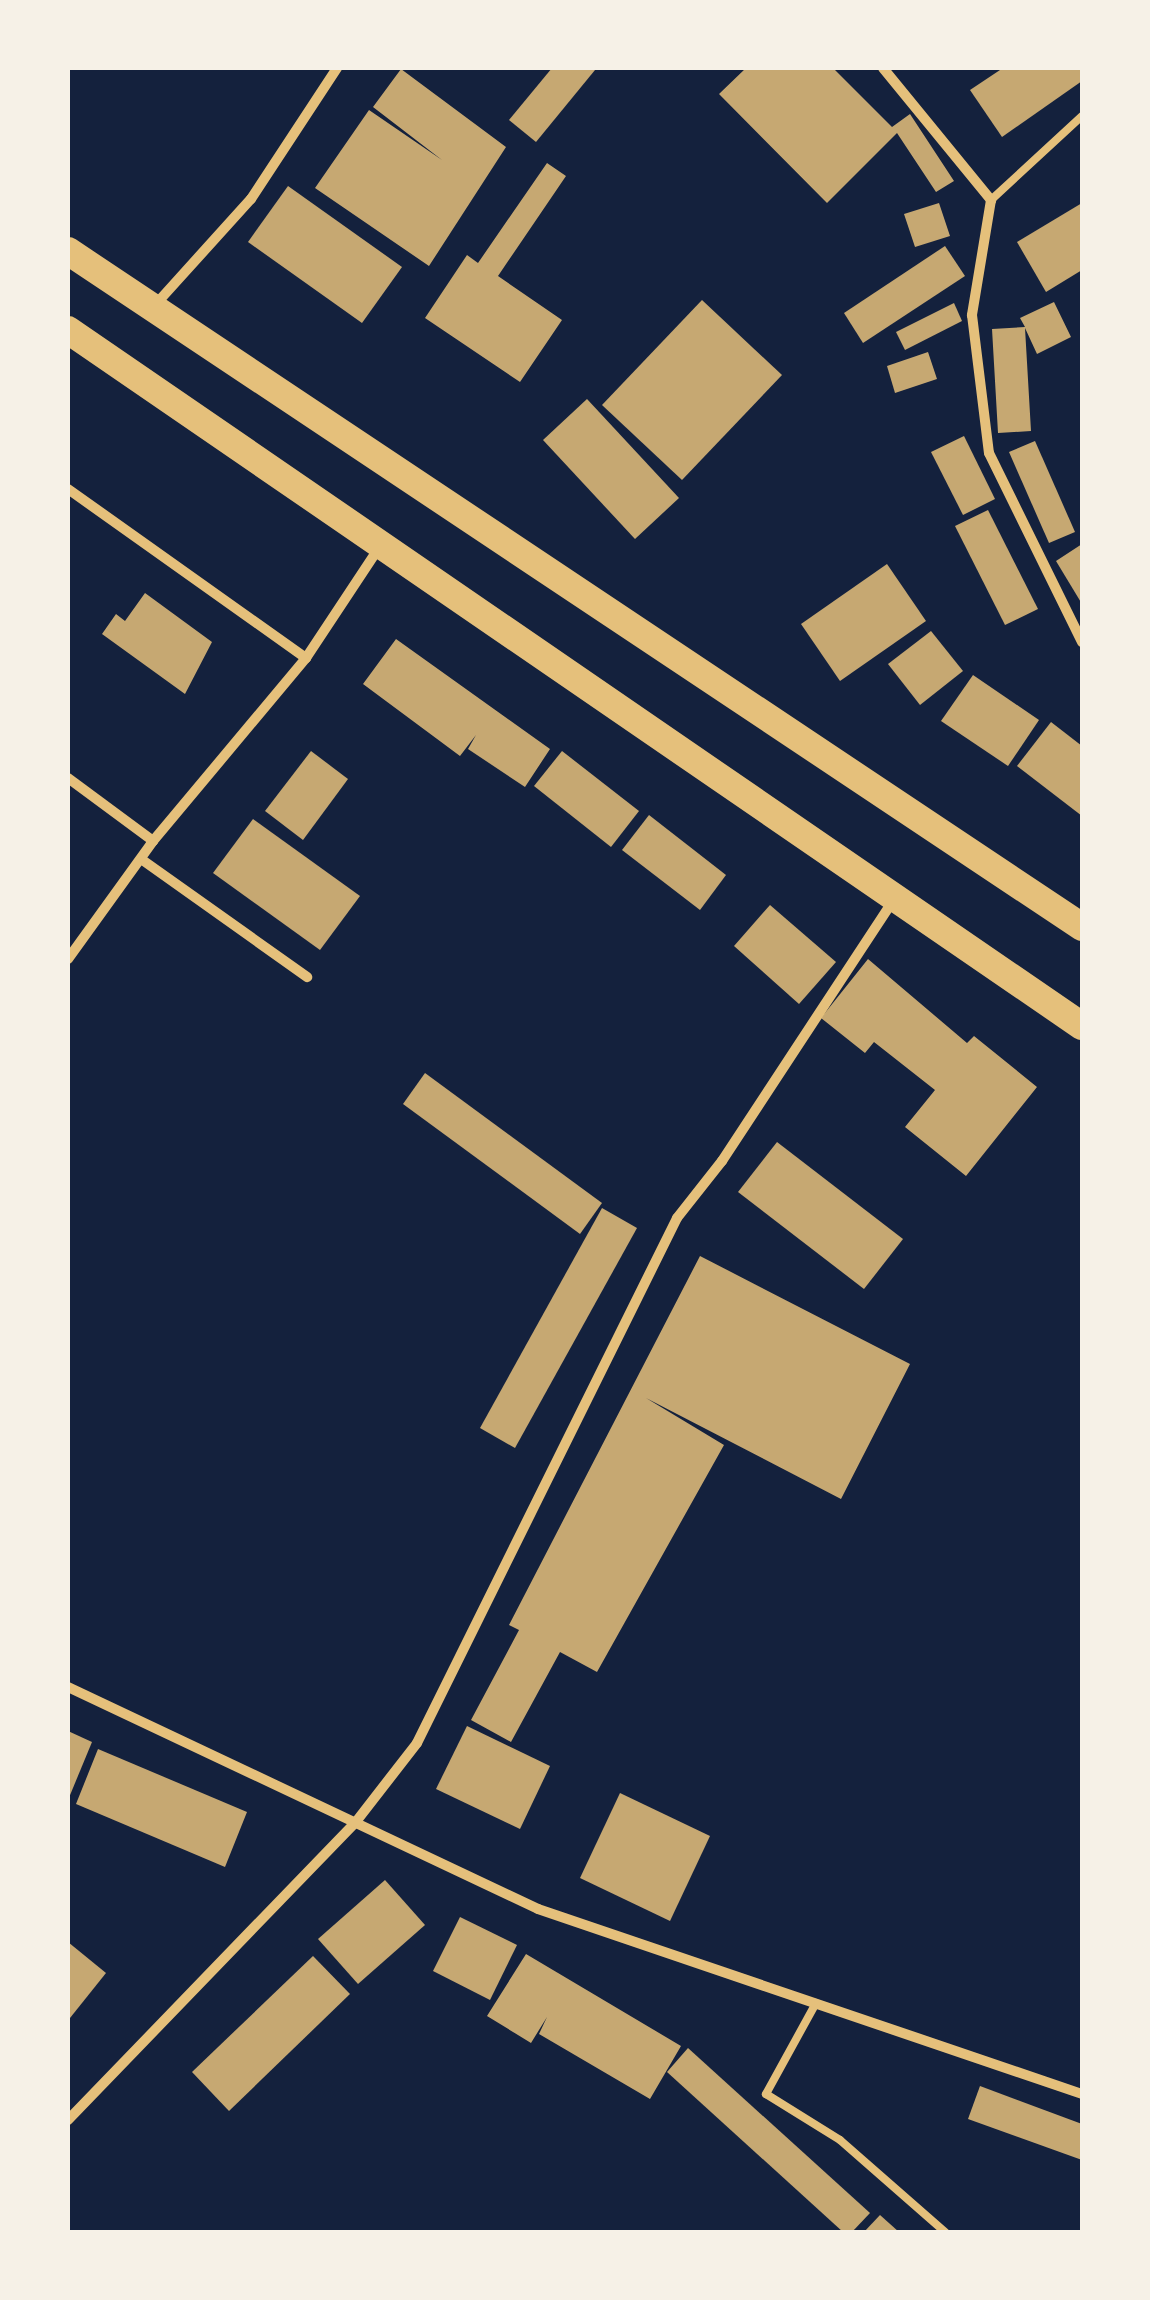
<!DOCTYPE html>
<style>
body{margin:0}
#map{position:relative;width:1150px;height:2300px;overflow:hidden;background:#14213d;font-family:"Archivo Narrow",sans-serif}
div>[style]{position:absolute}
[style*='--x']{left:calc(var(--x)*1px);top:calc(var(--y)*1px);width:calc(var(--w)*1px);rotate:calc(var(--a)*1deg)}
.building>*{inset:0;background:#c6a872}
.service>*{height:8px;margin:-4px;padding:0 4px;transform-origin:4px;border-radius:4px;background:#e5c07b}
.minor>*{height:10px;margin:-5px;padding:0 5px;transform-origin:5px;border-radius:5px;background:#e5c07b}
.trunk>*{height:28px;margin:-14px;padding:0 14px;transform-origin:14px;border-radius:14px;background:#e5c07b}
span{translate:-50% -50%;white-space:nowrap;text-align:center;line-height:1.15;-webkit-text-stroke:8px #f6f1e7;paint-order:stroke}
.frame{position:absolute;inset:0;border:70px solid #f6f1e7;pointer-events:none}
</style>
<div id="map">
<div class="building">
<i style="clip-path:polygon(552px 68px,595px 70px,536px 142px,509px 120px)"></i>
<i style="clip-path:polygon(746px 68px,833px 68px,892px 127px,910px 114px,954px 181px,936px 192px,897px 133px,827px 203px,719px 94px)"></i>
<i style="clip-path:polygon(1003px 68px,1082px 68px,1082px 81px,1002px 137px,970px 90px)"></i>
<i style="clip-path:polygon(401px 69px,506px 147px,429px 266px,315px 188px,369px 110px,442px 160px,373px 107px)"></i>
<i style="clip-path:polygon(547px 163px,566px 176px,498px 276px,562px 320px,520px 382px,425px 318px,467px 255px,478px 263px)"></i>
<i style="clip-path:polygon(288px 186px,402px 267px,362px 323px,248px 242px)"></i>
<i style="clip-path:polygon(939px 203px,950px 236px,915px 247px,904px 214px)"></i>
<i style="clip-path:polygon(1082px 203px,1082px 270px,1046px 292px,1017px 242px)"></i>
<i style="clip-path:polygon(945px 246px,965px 276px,863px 343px,844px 313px)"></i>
<i style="clip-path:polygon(702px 300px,782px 375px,682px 480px,602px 405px)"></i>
<i style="clip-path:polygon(1054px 302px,1071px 337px,1037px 354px,1025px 328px,1031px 431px,998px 433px,992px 329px,1025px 327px,1020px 318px)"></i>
<i style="clip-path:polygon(954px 303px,962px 321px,905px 350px,896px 332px)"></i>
<i style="clip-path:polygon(928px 352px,937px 379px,895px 393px,887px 366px)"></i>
<i style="clip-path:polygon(587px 399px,679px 498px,635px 539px,543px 440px)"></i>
<i style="clip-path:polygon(964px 436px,995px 499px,963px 515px,931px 452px)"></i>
<i style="clip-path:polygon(1035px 441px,1075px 532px,1049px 543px,1009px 452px)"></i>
<i style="clip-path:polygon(988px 510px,1038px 609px,1005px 625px,955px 526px)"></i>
<i style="clip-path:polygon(1082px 544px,1082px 604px,1056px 561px)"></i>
<i style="clip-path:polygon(887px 564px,926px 621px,840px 681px,801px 624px)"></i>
<i style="clip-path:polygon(145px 593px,212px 642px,185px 694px,102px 634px,116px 614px,125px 621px)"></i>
<i style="clip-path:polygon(931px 631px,963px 671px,920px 705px,888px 664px)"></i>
<i style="clip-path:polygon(396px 639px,550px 749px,525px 787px,468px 749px,476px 735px,460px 756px,363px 684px)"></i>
<i style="clip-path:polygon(973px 675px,1039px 720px,1008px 766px,941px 721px)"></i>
<i style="clip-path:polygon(1051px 722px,1082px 746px,1082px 816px,1017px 766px)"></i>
<i style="clip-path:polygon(311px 751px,348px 779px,303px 840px,265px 811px)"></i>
<i style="clip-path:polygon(562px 751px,639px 811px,611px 847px,534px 786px)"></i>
<i style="clip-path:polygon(649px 815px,726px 875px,700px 910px,622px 850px)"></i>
<i style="clip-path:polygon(253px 819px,360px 896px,320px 950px,213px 873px)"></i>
<i style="clip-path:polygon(770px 905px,836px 962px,799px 1004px,734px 946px)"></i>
<i style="clip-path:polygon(868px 959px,967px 1043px,974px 1036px,1037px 1087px,966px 1176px,905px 1127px,935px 1090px,874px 1042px,865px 1053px,821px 1018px)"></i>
<i style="clip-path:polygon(425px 1073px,602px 1203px,580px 1234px,403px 1104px)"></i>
<i style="clip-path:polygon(777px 1142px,903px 1239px,864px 1289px,738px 1192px)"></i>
<i style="clip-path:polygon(602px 1208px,637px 1228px,515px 1448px,480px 1428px)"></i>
<i style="clip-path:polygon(700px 1256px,910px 1364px,841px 1499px,646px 1398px,724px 1445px,597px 1672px,560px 1652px,511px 1742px,471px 1720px,519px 1630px,509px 1625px)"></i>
<i style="clip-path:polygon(467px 1726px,550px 1766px,520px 1829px,436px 1789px)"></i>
<i style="clip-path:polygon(68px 1731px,92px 1742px,68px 1800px)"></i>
<i style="clip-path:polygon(98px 1749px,247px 1812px,225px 1867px,76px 1804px)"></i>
<i style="clip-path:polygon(620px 1793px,710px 1836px,670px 1921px,580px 1878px)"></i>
<i style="clip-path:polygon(385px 1880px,425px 1925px,358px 1984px,318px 1939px)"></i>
<i style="clip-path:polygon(460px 1917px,517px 1945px,490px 2000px,433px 1971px)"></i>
<i style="clip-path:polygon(68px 1942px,106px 1973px,70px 2018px,68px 2016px)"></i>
<i style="clip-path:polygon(526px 1954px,681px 2046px,650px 2099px,539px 2034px,547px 2017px,531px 2043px,487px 2016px)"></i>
<i style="clip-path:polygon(313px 1956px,350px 1994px,229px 2111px,192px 2072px)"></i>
<i style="clip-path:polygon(688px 2048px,870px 2213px,852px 2232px,843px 2232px,667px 2072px)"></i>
<i style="clip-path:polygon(980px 2086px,1082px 2124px,1082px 2160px,968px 2119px)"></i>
<i style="clip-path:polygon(880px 2215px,899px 2232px,864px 2232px)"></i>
</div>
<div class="service">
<i style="--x:991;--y:200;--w:124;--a:-42.7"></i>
<i style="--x:816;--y:2003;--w:104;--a:118.8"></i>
<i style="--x:766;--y:2094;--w:87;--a:31.9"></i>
<i style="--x:840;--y:2140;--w:140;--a:41.2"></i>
</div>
<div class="minor">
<i style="--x:883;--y:68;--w:171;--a:50.7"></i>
<i style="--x:991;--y:200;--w:117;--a:99.4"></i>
<i style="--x:972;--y:315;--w:139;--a:83"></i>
<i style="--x:989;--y:453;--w:211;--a:63.8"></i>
<i style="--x:156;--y:304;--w:142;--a:-47.9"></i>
<i style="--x:251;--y:199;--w:157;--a:-56.7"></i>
<i style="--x:68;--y:489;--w:292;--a:35.4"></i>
<i style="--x:68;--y:778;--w:106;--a:36.5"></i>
<i style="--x:141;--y:859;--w:204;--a:35.4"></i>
<i style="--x:68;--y:959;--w:145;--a:-54.2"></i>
<i style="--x:153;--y:841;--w:239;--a:-50.1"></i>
<i style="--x:306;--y:658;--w:134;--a:-56.5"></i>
<i style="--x:68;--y:1687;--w:520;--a:25.28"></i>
<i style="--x:538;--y:1909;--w:575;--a:18.78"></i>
<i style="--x:68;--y:2120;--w:413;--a:-46"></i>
<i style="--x:355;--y:1823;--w:101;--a:-52.2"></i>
<i style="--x:417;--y:1743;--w:586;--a:-63.65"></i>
<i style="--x:677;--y:1218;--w:73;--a:-51.7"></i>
<i style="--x:722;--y:1161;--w:313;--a:-56.7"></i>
</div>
<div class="trunk">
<i style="--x:68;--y:251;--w:1219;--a:33.69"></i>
<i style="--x:68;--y:330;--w:1230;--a:34.47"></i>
</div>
<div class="frame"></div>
</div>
